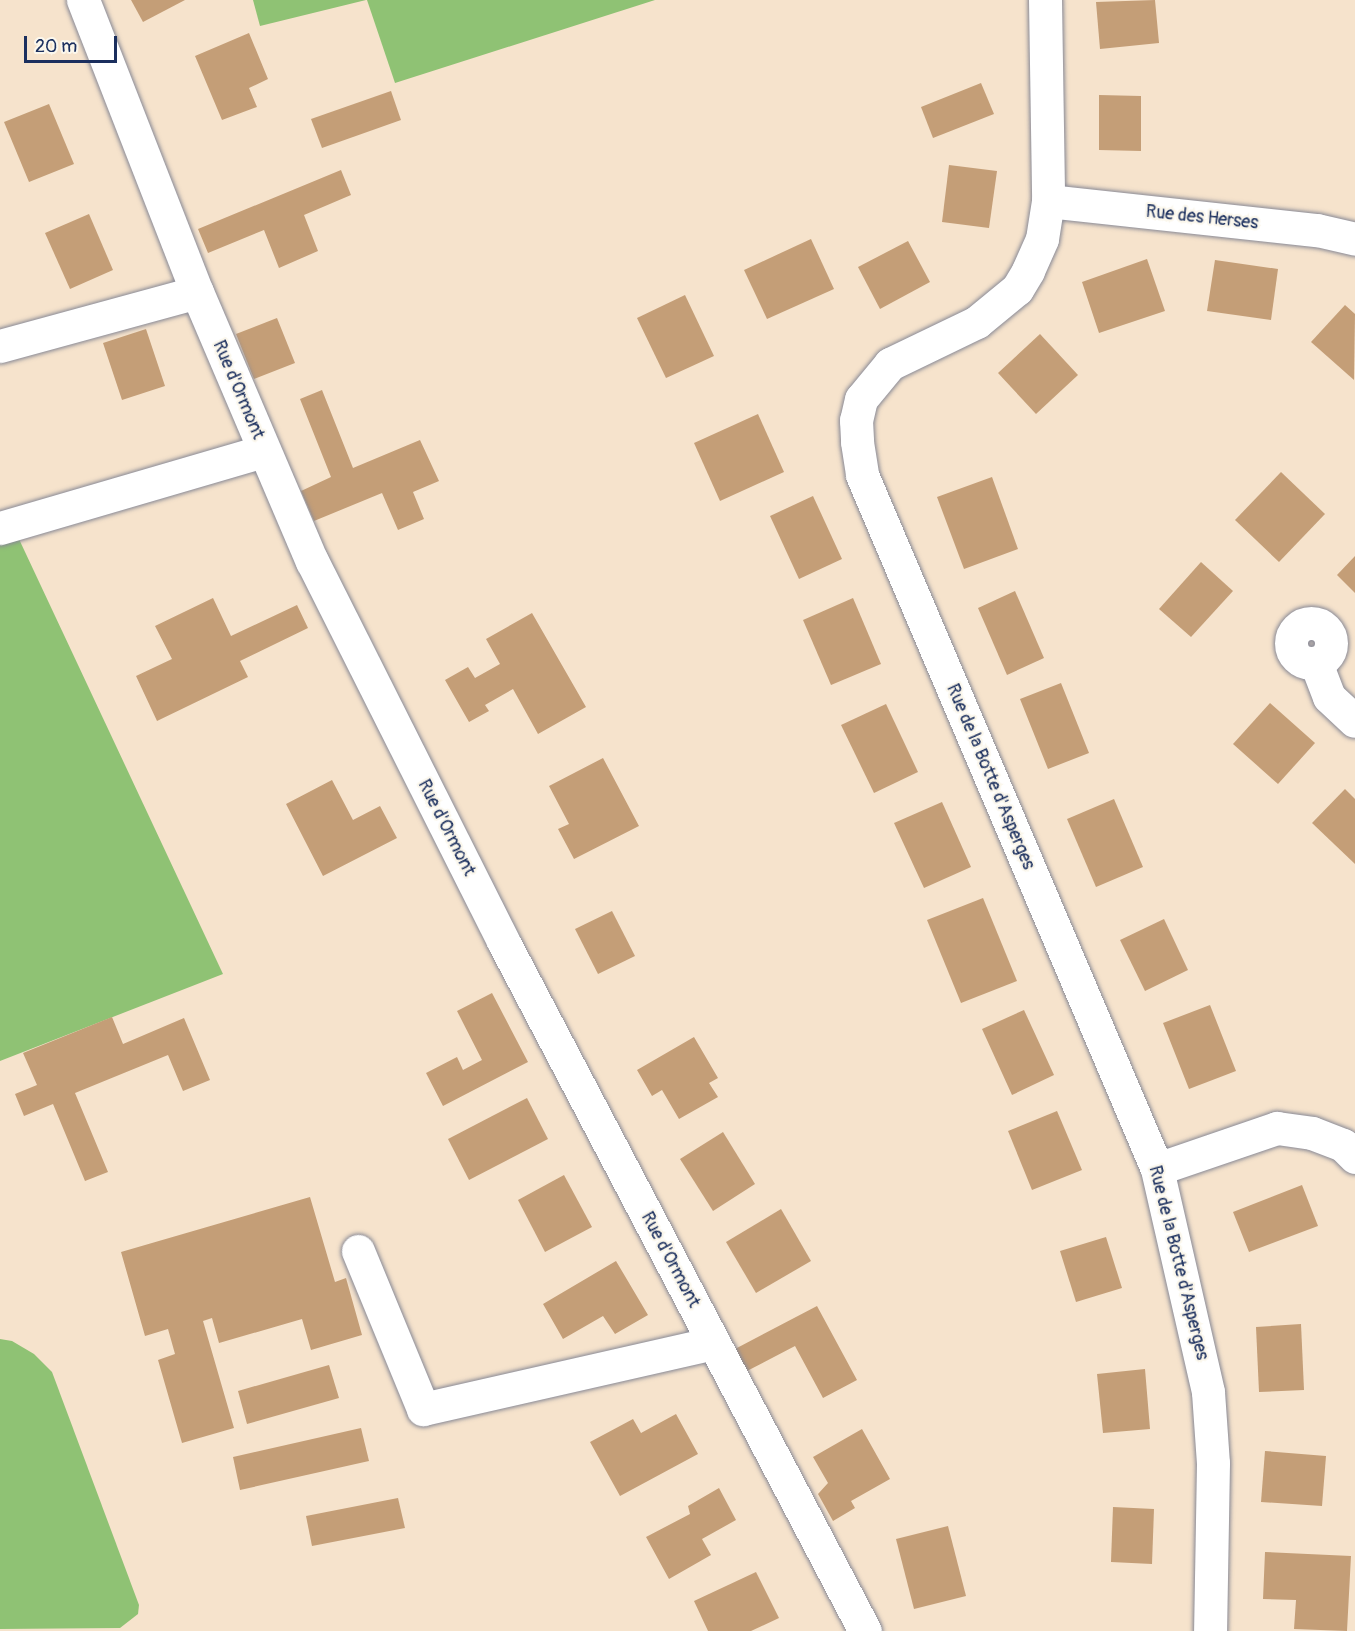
<!DOCTYPE html>
<style>
body{margin:0}
#map{position:relative;width:1355px;height:1631px;overflow:hidden;background:#f6e3cc;font-family:Pangolin,sans-serif}
div>[style]{position:absolute}
[style*='--x']{left:calc(var(--x)*1px);top:calc(var(--y)*1px);width:calc(var(--w)*1px);rotate:calc(var(--a)*1deg)}
.green>*{inset:0;background:#8fc274}
.building>*{inset:0;background:#c49e77}
.roads{filter:drop-shadow(0 0 2px #888995) drop-shadow(0 0 2px #888995)}
.minor>*{height:33px;margin:-16.5px;padding:0 16.5px;transform-origin:16.5px;border-radius:16.5px;background:#fff}
.minor>.ring{margin:-16.5px;padding:0;box-sizing:content-box;background:none;border:33px solid #fff;border-radius:50%}
span{translate:-50% -50%;white-space:nowrap;text-align:center;line-height:1.15;-webkit-text-stroke:4.5px #fbf7ec;paint-order:stroke}
.street-label{font-size:18px;color:#1b2f5e}
.scale{position:absolute;left:24px;top:36px;width:93px;height:27px;box-sizing:border-box;border:3px solid #1b2f5e;border-top:0;padding-left:8px;font-size:18px;line-height:21px;white-space:nowrap;color:#1b2f5e;-webkit-text-stroke:4px #fbf7ec;paint-order:stroke}
</style>
<div id="map">
<div class="green">
<i style="clip-path:polygon(253px 0,366px 0,260px 26px)"></i>
<i style="clip-path:polygon(367px 0,655px 0,395px 83px)"></i>
<i style="clip-path:polygon(18px 537px,223px 974px,0 1061px,0 544px)"></i>
<i style="clip-path:polygon(0 1339px,12px 1341px,34px 1354px,52px 1372px,139px 1605px,138px 1614px,120px 1628px,0 1629px)"></i>
</div>
<div class="building">
<i style="clip-path:polygon(131px 0,185px 0,143px 22px)"></i>
<i style="clip-path:polygon(1155px 0,1159px 43px,1100px 49px,1096px 2px)"></i>
<i style="clip-path:polygon(249px 33px,268px 79px,249px 88px,257px 107px,222px 120px,195px 56px)"></i>
<i style="clip-path:polygon(981px 83px,994px 114px,933px 138px,921px 107px)"></i>
<i style="clip-path:polygon(391px 91px,401px 120px,322px 148px,311px 119px)"></i>
<i style="clip-path:polygon(1099px 95px,1141px 96px,1141px 151px,1099px 150px)"></i>
<i style="clip-path:polygon(49px 104px,74px 164px,29px 182px,4px 122px)"></i>
<i style="clip-path:polygon(949px 165px,997px 171px,989px 228px,942px 222px)"></i>
<i style="clip-path:polygon(341px 170px,351px 195px,304px 215px,318px 251px,279px 268px,264px 230px,208px 253px,198px 229px)"></i>
<i style="clip-path:polygon(89px 214px,113px 270px,70px 289px,45px 233px)"></i>
<i style="clip-path:polygon(811px 239px,834px 289px,767px 319px,744px 270px)"></i>
<i style="clip-path:polygon(908px 241px,930px 282px,880px 309px,858px 267px)"></i>
<i style="clip-path:polygon(1147px 259px,1165px 311px,1099px 333px,1082px 282px)"></i>
<i style="clip-path:polygon(1215px 260px,1278px 269px,1271px 320px,1207px 311px)"></i>
<i style="clip-path:polygon(685px 295px,714px 356px,666px 378px,637px 318px)"></i>
<i style="clip-path:polygon(1345px 305px,1355px 314px,1354px 380px,1311px 342px)"></i>
<i style="clip-path:polygon(277px 318px,295px 363px,254px 379px,236px 334px)"></i>
<i style="clip-path:polygon(146px 329px,165px 386px,122px 400px,103px 343px)"></i>
<i style="clip-path:polygon(1040px 334px,1078px 375px,1036px 414px,998px 373px)"></i>
<i style="clip-path:polygon(322px 390px,353px 468px,420px 440px,439px 481px,413px 492px,424px 519px,398px 530px,382px 493px,314px 521px,301px 491px,331px 477px,300px 399px)"></i>
<i style="clip-path:polygon(758px 414px,784px 472px,720px 501px,694px 443px)"></i>
<i style="clip-path:polygon(1281px 472px,1325px 514px,1279px 562px,1235px 520px)"></i>
<i style="clip-path:polygon(992px 477px,1018px 549px,964px 569px,937px 497px)"></i>
<i style="clip-path:polygon(813px 496px,842px 559px,799px 579px,770px 516px)"></i>
<i style="clip-path:polygon(1355px 556px,1355px 593px,1337px 575px)"></i>
<i style="clip-path:polygon(1201px 562px,1233px 591px,1191px 637px,1159px 609px)"></i>
<i style="clip-path:polygon(1015px 591px,1044px 658px,1007px 675px,978px 608px)"></i>
<i style="clip-path:polygon(213px 598px,231px 636px,297px 605px,308px 628px,240px 661px,248px 677px,157px 721px,136px 676px,172px 659px,155px 626px)"></i>
<i style="clip-path:polygon(853px 598px,881px 664px,831px 685px,803px 620px)"></i>
<i style="clip-path:polygon(532px 613px,586px 707px,538px 734px,513px 689px,485px 705px,489px 711px,469px 722px,445px 680px,468px 667px,475px 678px,500px 664px,486px 639px)"></i>
<i style="clip-path:polygon(1061px 683px,1089px 753px,1048px 769px,1020px 699px)"></i>
<i style="clip-path:polygon(1270px 703px,1315px 743px,1278px 784px,1233px 744px)"></i>
<i style="clip-path:polygon(886px 704px,918px 772px,874px 793px,841px 725px)"></i>
<i style="clip-path:polygon(603px 758px,639px 826px,574px 859px,558px 829px,569px 824px,549px 786px)"></i>
<i style="clip-path:polygon(332px 780px,353px 820px,380px 806px,397px 838px,323px 876px,286px 804px)"></i>
<i style="clip-path:polygon(1345px 789px,1355px 799px,1355px 864px,1312px 823px)"></i>
<i style="clip-path:polygon(1114px 799px,1143px 867px,1096px 887px,1067px 819px)"></i>
<i style="clip-path:polygon(942px 802px,971px 867px,924px 888px,894px 823px)"></i>
<i style="clip-path:polygon(983px 898px,1017px 981px,961px 1003px,927px 920px)"></i>
<i style="clip-path:polygon(612px 911px,635px 956px,598px 974px,575px 929px)"></i>
<i style="clip-path:polygon(1164px 919px,1188px 970px,1145px 991px,1120px 940px)"></i>
<i style="clip-path:polygon(492px 993px,528px 1062px,443px 1106px,426px 1073px,457px 1057px,463px 1070px,482px 1060px,457px 1011px)"></i>
<i style="clip-path:polygon(1210px 1005px,1236px 1071px,1189px 1089px,1163px 1023px)"></i>
<i style="clip-path:polygon(1024px 1010px,1054px 1075px,1012px 1095px,982px 1029px)"></i>
<i style="clip-path:polygon(112px 1017px,123px 1044px,184px 1018px,210px 1080px,183px 1091px,168px 1055px,75px 1093px,108px 1172px,85px 1181px,53px 1104px,24px 1116px,15px 1094px,37px 1085px,23px 1053px)"></i>
<i style="clip-path:polygon(694px 1037px,718px 1078px,709px 1083px,718px 1097px,679px 1119px,662px 1090px,652px 1096px,637px 1070px)"></i>
<i style="clip-path:polygon(527px 1098px,548px 1139px,469px 1180px,448px 1139px)"></i>
<i style="clip-path:polygon(1057px 1111px,1082px 1170px,1032px 1190px,1008px 1131px)"></i>
<i style="clip-path:polygon(723px 1132px,755px 1184px,713px 1211px,680px 1159px)"></i>
<i style="clip-path:polygon(564px 1175px,592px 1227px,545px 1252px,518px 1200px)"></i>
<i style="clip-path:polygon(1302px 1185px,1318px 1226px,1249px 1252px,1233px 1212px)"></i>
<i style="clip-path:polygon(310px 1197px,335px 1282px,346px 1278px,362px 1335px,311px 1350px,302px 1319px,219px 1343px,212px 1318px,203px 1321px,234px 1428px,182px 1443px,158px 1360px,175px 1354px,168px 1329px,145px 1336px,121px 1252px)"></i>
<i style="clip-path:polygon(781px 1209px,811px 1261px,756px 1293px,726px 1242px)"></i>
<i style="clip-path:polygon(1106px 1237px,1122px 1288px,1076px 1302px,1060px 1251px)"></i>
<i style="clip-path:polygon(616px 1261px,648px 1315px,615px 1334px,603px 1316px,563px 1339px,543px 1304px)"></i>
<i style="clip-path:polygon(817px 1306px,857px 1380px,823px 1398px,795px 1346px,747px 1371px,735px 1349px)"></i>
<i style="clip-path:polygon(1301px 1324px,1304px 1390px,1259px 1392px,1256px 1327px)"></i>
<i style="clip-path:polygon(329px 1365px,339px 1398px,247px 1424px,238px 1391px)"></i>
<i style="clip-path:polygon(1145px 1369px,1150px 1429px,1103px 1433px,1097px 1374px)"></i>
<i style="clip-path:polygon(676px 1414px,698px 1454px,620px 1496px,590px 1442px,633px 1419px,641px 1433px)"></i>
<i style="clip-path:polygon(361px 1428px,369px 1461px,240px 1490px,233px 1457px)"></i>
<i style="clip-path:polygon(862px 1429px,890px 1479px,851px 1501px,855px 1508px,833px 1521px,818px 1494px,828px 1483px,813px 1457px)"></i>
<i style="clip-path:polygon(1265px 1451px,1326px 1456px,1322px 1506px,1261px 1502px)"></i>
<i style="clip-path:polygon(719px 1488px,736px 1520px,702px 1539px,711px 1555px,669px 1579px,646px 1537px,690px 1514px,688px 1506px)"></i>
<i style="clip-path:polygon(398px 1498px,405px 1528px,312px 1546px,306px 1516px)"></i>
<i style="clip-path:polygon(1113px 1507px,1154px 1509px,1152px 1564px,1111px 1562px)"></i>
<i style="clip-path:polygon(948px 1526px,966px 1596px,914px 1609px,896px 1539px)"></i>
<i style="clip-path:polygon(1265px 1552px,1351px 1556px,1347px 1631px,1294px 1629px,1296px 1600px,1263px 1599px)"></i>
<i style="clip-path:polygon(756px 1572px,779px 1618px,751px 1631px,708px 1631px,694px 1601px)"></i>
</div>
<div class="roads">
<div class="minor">
<i style="--x:83;--y:0;--w:313;--a:68.7"></i>
<i style="--x:197;--y:292;--w:293;--a:66.9"></i>
<i style="--x:312;--y:561;--w:425;--a:63.3"></i>
<i style="--x:503;--y:941;--w:779;--a:62.32"></i>
<i style="--x:1045;--y:0;--w:201;--a:89.1"></i>
<i style="--x:1048;--y:201;--w:38;--a:99"></i>
<i style="--x:1042;--y:239;--w:35;--a:114"></i>
<i style="--x:1028;--y:271;--w:21;--a:121"></i>
<i style="--x:1017;--y:289;--w:52;--a:140.5"></i>
<i style="--x:977;--y:322;--w:97;--a:154.2"></i>
<i style="--x:890;--y:364;--w:45;--a:129.6"></i>
<i style="--x:861;--y:399;--w:22;--a:103"></i>
<i style="--x:856;--y:420;--w:22;--a:87"></i>
<i style="--x:857;--y:442;--w:33;--a:81"></i>
<i style="--x:862;--y:475;--w:754;--a:66.97"></i>
<i style="--x:1157;--y:1169;--w:229;--a:77.1"></i>
<i style="--x:1208;--y:1392;--w:71;--a:86"></i>
<i style="--x:1213;--y:1463;--w:168;--a:91"></i>
<i style="--x:1048;--y:201;--w:271;--a:6.2"></i>
<i style="--x:1317;--y:230;--w:39;--a:13"></i>
<i style="--x:0;--y:346;--w:204;--a:-15.3"></i>
<i style="--x:0;--y:528;--w:274;--a:-16.3"></i>
<i class="ring" style="left:1291px;top:623px;width:7px;height:7px"></i>
<i style="--x:1316;--y:663;--w:36;--a:69"></i>
<i style="--x:1329;--y:697;--w:35;--a:43"></i>
<i style="--x:1157;--y:1169;--w:127;--a:-18.9"></i>
<i style="--x:1277;--y:1128;--w:35;--a:8"></i>
<i style="--x:1312;--y:1133;--w:33;--a:21"></i>
<i style="--x:1343;--y:1145;--w:17;--a:45"></i>
<i style="--x:358;--y:1251;--w:171;--a:67.6"></i>
<i style="--x:423;--y:1409;--w:298;--a:-12.8"></i>
</div>
</div>
<div class="street-label">
<span style="left:1202px;top:218px;rotate:6deg">Rue des Herses</span>
<span style="left:238px;top:390px;rotate:67deg">Rue d'Ormont</span>
<span style="left:990px;top:777px;rotate:67deg">Rue de la Botte d'Asperges</span>
<span style="left:446px;top:828px;rotate:63deg">Rue d'Ormont</span>
<span style="left:670px;top:1260px;rotate:62deg">Rue d'Ormont</span>
<span style="left:1178px;top:1263px;rotate:76deg">Rue de la Botte d'Asperges</span>
</div>
<div class="scale">20 m</div>
</div>
